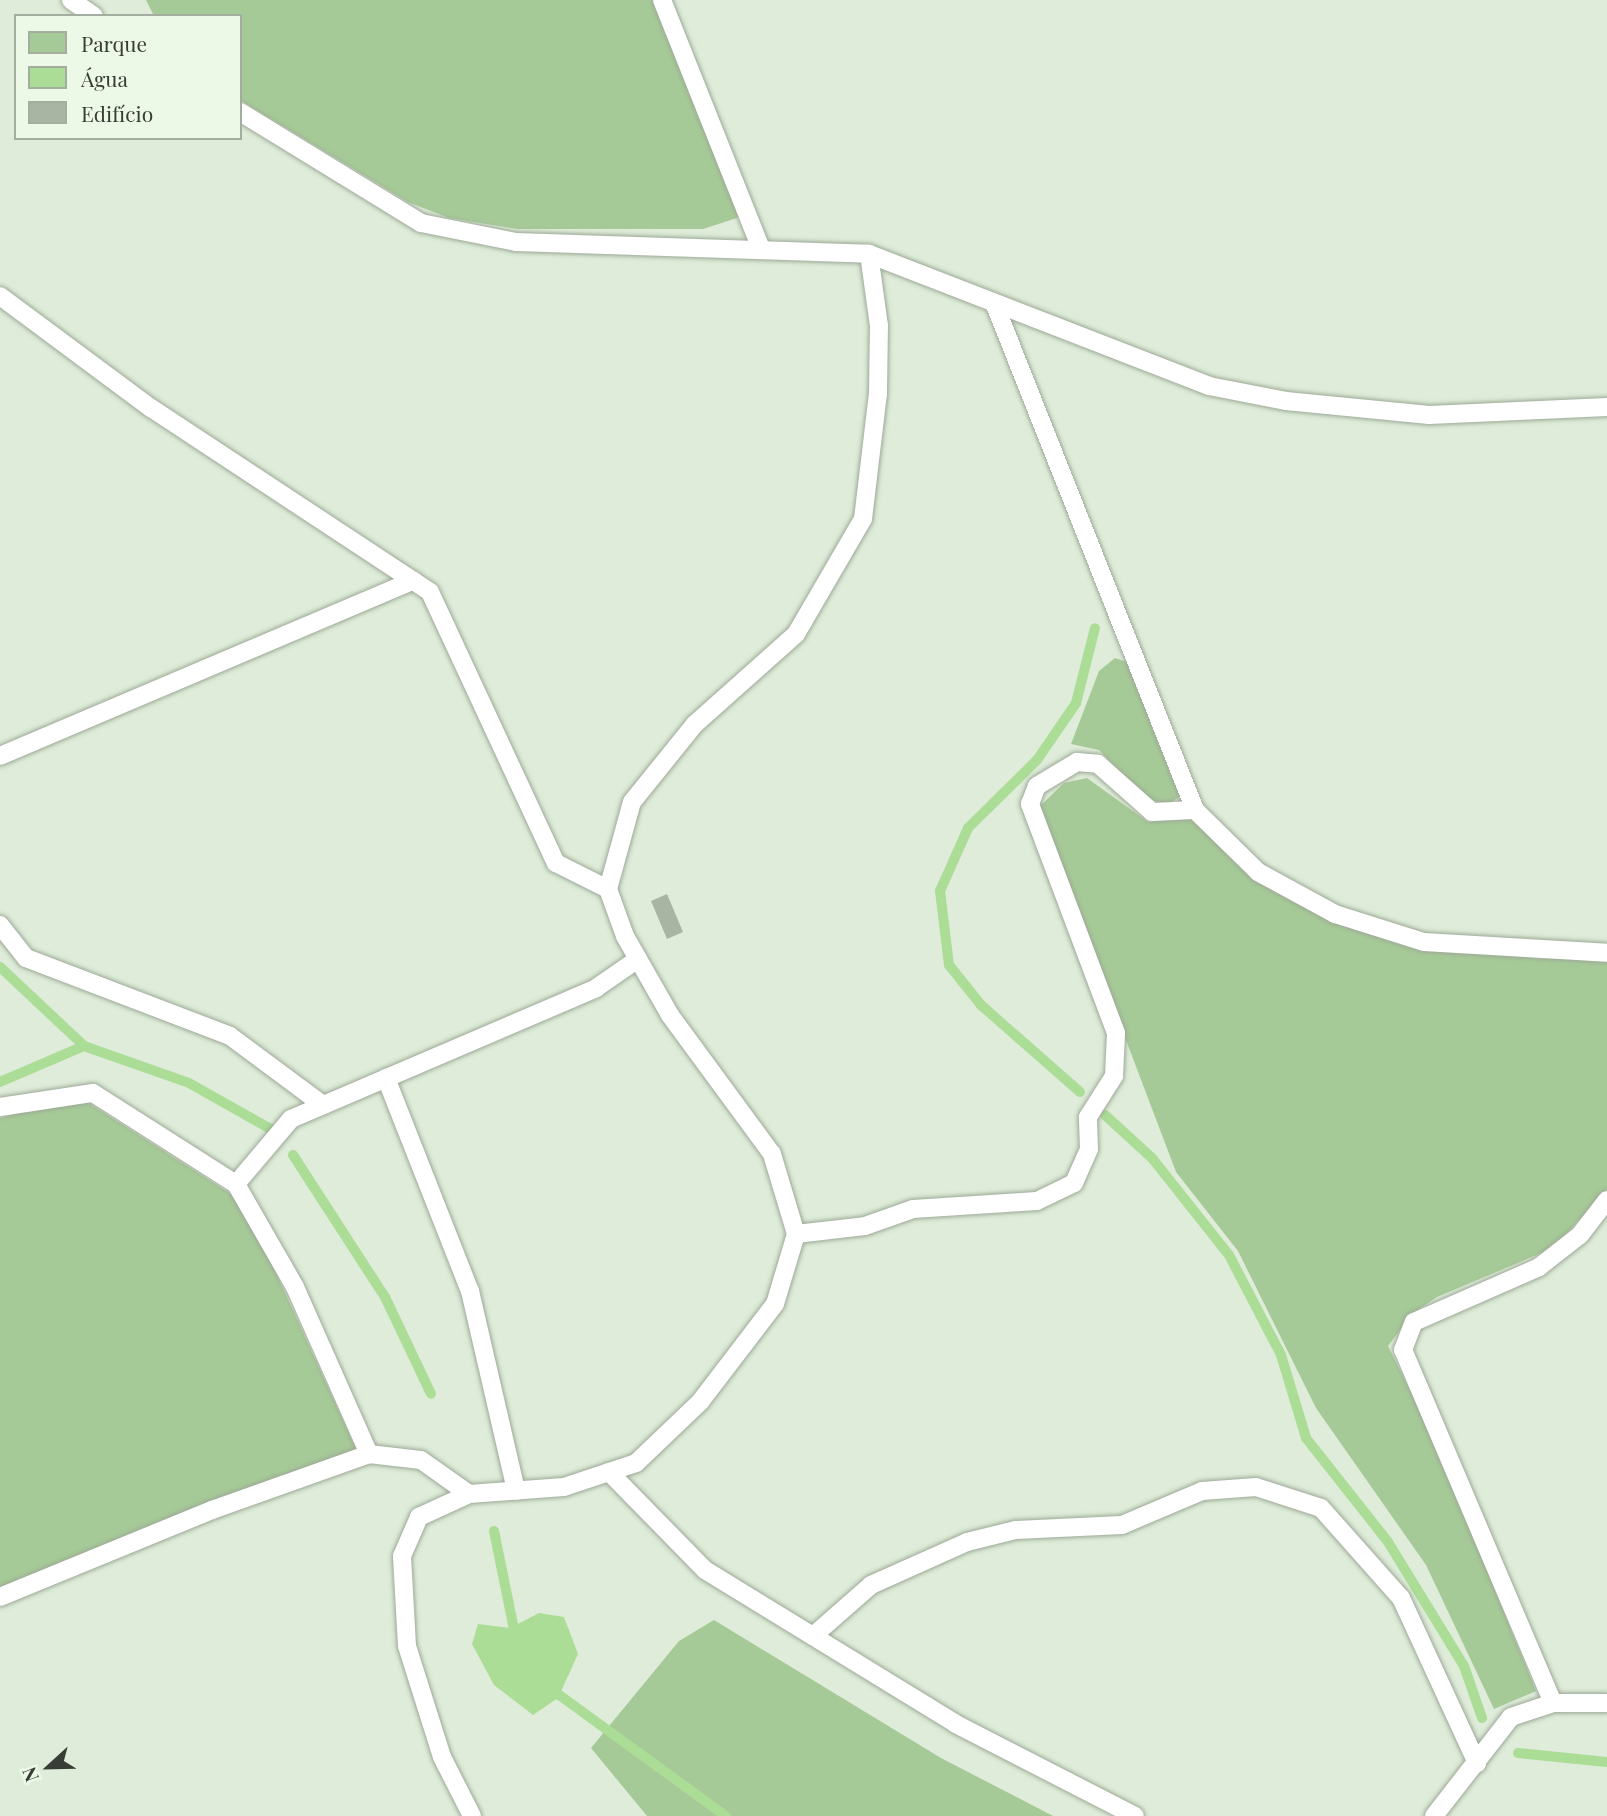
<!DOCTYPE html>
<meta charset="utf-8">
<style>
body{margin:0}
#map{position:relative;width:1607px;height:1816px;overflow:hidden;background:#deecd9;font-family:"Playfair Display",serif}
div>[style]{position:absolute}
[style*='--x']{left:calc(var(--x)*1px);top:calc(var(--y)*1px);width:calc(var(--w)*1px);rotate:calc(var(--a)*1deg)}
.green>*{inset:0;background:#a6ca97}
.water>*{inset:0;background:#abdd96}
.stream>*{height:10px;margin:-5px;padding:0 5px;transform-origin:5px;border-radius:5px;background:#abdd96}
.building>*{inset:0;background:#a8b5a3}
.roads{filter:drop-shadow(0 0 2px #9da997) drop-shadow(0 0 2px #9da997)}
.lane>*{height:18px;margin:-9px;padding:0 9px;transform-origin:9px;border-radius:9px;background:#fff}
span{translate:-50% -50%;white-space:nowrap;text-align:center;line-height:1.15;-webkit-text-stroke:5px #ebf9e6;paint-order:stroke}
.legend{position:absolute;left:14px;top:14px;width:228px;height:126px;box-sizing:border-box;background:#ebf9e6;border:2px solid #a3aea0;margin:0;padding:9px 12px;list-style:none;font-size:21px;color:#383d36}
.legend li{display:flex;align-items:center;gap:14px;height:35px}
.legend b{width:35px;border:2px solid #a3aea0}
.north{position:absolute;left:14px;top:1732px;width:70px;height:70px;-webkit-text-stroke:5px #ebf9e6;paint-order:stroke;rotate:248deg;font-size:19px;font-weight:700;line-height:28px;text-align:center;color:#383d36}
.north::after{content:'';display:block;margin:auto;width:24px;height:32px;background:#383d36;clip-path:polygon(50% 0,100% 100%,50% 72%,0 100%)}
</style>
<div id="map">
<div class="green">
<i style="clip-path:polygon(146px 0,656px 0,743px 216px,703px 229px,518px 229px,449px 218px,408px 202px,240px 100px,240px 16px,154px 16px)"></i>
<i style="clip-path:polygon(1115px 658px,1127px 662px,1181px 796px,1168px 804px,1147px 799px,1099px 750px,1071px 744px,1099px 671px)"></i>
<i style="clip-path:polygon(1087px 778px,1148px 822px,1189px 815px,1290px 892px,1486px 952px,1540px 959px,1607px 957px,1607px 1190px,1553px 1248px,1437px 1297px,1413px 1313px,1388px 1346px,1430px 1431px,1536px 1691px,1494px 1709px,1426px 1565px,1316px 1408px,1238px 1251px,1176px 1172px,1038px 808px,1064px 783px)"></i>
<i style="clip-path:polygon(79px 1097px,234px 1196px,251px 1218px,356px 1449px,0 1593px,0 1118px)"></i>
<i style="clip-path:polygon(714px 1620px,941px 1758px,1053px 1816px,647px 1816px,591px 1748px,679px 1641px)"></i>
</div>
<div class="water">
<i style="clip-path:polygon(539px 1613px,564px 1617px,578px 1654px,558px 1698px,533px 1715px,494px 1685px,472px 1644px,478px 1624px,510px 1628px)"></i>
</div>
<div class="stream">
<i style="--x:0;--y:967;--w:115;--a:43.2"></i>
<i style="--x:0;--y:1082;--w:91;--a:-23.2"></i>
<i style="--x:84;--y:1046;--w:111;--a:19.4"></i>
<i style="--x:189;--y:1083;--w:92;--a:29.4"></i>
<i style="--x:1080;--y:1092;--w:132;--a:-138.7"></i>
<i style="--x:981;--y:1005;--w:51;--a:-128.7"></i>
<i style="--x:949;--y:965;--w:75;--a:-96.9"></i>
<i style="--x:940;--y:891;--w:69;--a:-66"></i>
<i style="--x:968;--y:828;--w:97;--a:-44.6"></i>
<i style="--x:1037;--y:760;--w:69;--a:-55.6"></i>
<i style="--x:1076;--y:703;--w:77;--a:-75.8"></i>
<i style="--x:1105;--y:1115;--w:64;--a:42.5"></i>
<i style="--x:1152;--y:1158;--w:124;--a:51.6"></i>
<i style="--x:1229;--y:1255;--w:113;--a:62.5"></i>
<i style="--x:1281;--y:1355;--w:87;--a:73.2"></i>
<i style="--x:1306;--y:1438;--w:132;--a:51.7"></i>
<i style="--x:1388;--y:1542;--w:145;--a:58.5"></i>
<i style="--x:1464;--y:1666;--w:55;--a:70.9"></i>
<i style="--x:293;--y:1155;--w:169;--a:57.1"></i>
<i style="--x:385;--y:1297;--w:107;--a:64.6"></i>
<i style="--x:494;--y:1531;--w:110;--a:78.5"></i>
<i style="--x:551;--y:1689;--w:216;--a:36"></i>
<i style="--x:1518;--y:1753;--w:89;--a:5.8"></i>
</div>
<div class="building">
<i style="clip-path:polygon(667px 894px,683px 932px,667px 939px,651px 901px)"></i>
</div>
<div class="roads">
<div class="lane">
<i style="--x:71;--y:0;--w:28;--a:35"></i>
<i style="--x:662;--y:0;--w:268;--a:68.3"></i>
<i style="--x:240;--y:112;--w:212;--a:31.5"></i>
<i style="--x:421;--y:223;--w:97;--a:11.3"></i>
<i style="--x:516;--y:242;--w:353;--a:1.9"></i>
<i style="--x:869;--y:254;--w:365;--a:21.2"></i>
<i style="--x:1209;--y:386;--w:78;--a:11"></i>
<i style="--x:1286;--y:401;--w:144;--a:5.6"></i>
<i style="--x:1429;--y:415;--w:178;--a:-2.6"></i>
<i style="--x:0;--y:296;--w:188;--a:36.6"></i>
<i style="--x:151;--y:408;--w:334;--a:33.4"></i>
<i style="--x:430;--y:592;--w:299;--a:65.1"></i>
<i style="--x:556;--y:863;--w:58;--a:26.6"></i>
<i style="--x:995;--y:305;--w:543;--a:68.39"></i>
<i style="--x:1195;--y:810;--w:88;--a:44.5"></i>
<i style="--x:1258;--y:872;--w:88;--a:28.6"></i>
<i style="--x:1335;--y:914;--w:93;--a:17.5"></i>
<i style="--x:1424;--y:942;--w:183;--a:3.4"></i>
<i style="--x:0;--y:756;--w:449;--a:-23"></i>
<i style="--x:0;--y:925;--w:42;--a:51.8"></i>
<i style="--x:26;--y:958;--w:218;--a:20.9"></i>
<i style="--x:230;--y:1036;--w:116;--a:36.6"></i>
<i style="--x:386;--y:1078;--w:229;--a:68.5"></i>
<i style="--x:470;--y:1291;--w:205;--a:77"></i>
<i style="--x:0;--y:1107;--w:94;--a:-8.6"></i>
<i style="--x:93;--y:1093;--w:169;--a:32.5"></i>
<i style="--x:236;--y:1184;--w:119;--a:60.2"></i>
<i style="--x:295;--y:1287;--w:183;--a:66.1"></i>
<i style="--x:236;--y:1184;--w:85;--a:-49.8"></i>
<i style="--x:291;--y:1119;--w:332;--a:-23.2"></i>
<i style="--x:596;--y:988;--w:51;--a:-34.6"></i>
<i style="--x:796;--y:1234;--w:69;--a:-6.6"></i>
<i style="--x:865;--y:1226;--w:51;--a:-19.5"></i>
<i style="--x:913;--y:1209;--w:124;--a:-3.7"></i>
<i style="--x:1037;--y:1201;--w:41;--a:-25.9"></i>
<i style="--x:1074;--y:1183;--w:37;--a:-66"></i>
<i style="--x:1089;--y:1149;--w:32;--a:-92"></i>
<i style="--x:1088;--y:1117;--w:49;--a:-57.6"></i>
<i style="--x:1114;--y:1076;--w:43;--a:-87.3"></i>
<i style="--x:1116;--y:1033;--w:245;--a:-110.6"></i>
<i style="--x:1030;--y:804;--w:19;--a:-69"></i>
<i style="--x:1037;--y:786;--w:47;--a:-31"></i>
<i style="--x:1077;--y:762;--w:21;--a:5"></i>
<i style="--x:1098;--y:764;--w:72;--a:41.6"></i>
<i style="--x:1152;--y:812;--w:43;--a:-2.7"></i>
<i style="--x:609;--y:1472;--w:137;--a:45.6"></i>
<i style="--x:705;--y:1570;--w:294;--a:31.5"></i>
<i style="--x:956;--y:1724;--w:201;--a:27.2"></i>
<i style="--x:0;--y:1597;--w:229;--a:-22.3"></i>
<i style="--x:212;--y:1510;--w:167;--a:-19.6"></i>
<i style="--x:369;--y:1454;--w:52;--a:6.6"></i>
<i style="--x:421;--y:1460;--w:59;--a:35.3"></i>
<i style="--x:813;--y:1636;--w:77;--a:-41.3"></i>
<i style="--x:871;--y:1585;--w:105;--a:-24.1"></i>
<i style="--x:967;--y:1542;--w:50;--a:-13.8"></i>
<i style="--x:1016;--y:1530;--w:106;--a:-2.7"></i>
<i style="--x:1122;--y:1525;--w:87;--a:-23"></i>
<i style="--x:1202;--y:1491;--w:54;--a:-4.2"></i>
<i style="--x:1256;--y:1487;--w:68;--a:17.9"></i>
<i style="--x:1321;--y:1508;--w:120;--a:48.4"></i>
<i style="--x:1401;--y:1598;--w:182;--a:65.3"></i>
<i style="--x:1553;--y:1703;--w:384;--a:-113"></i>
<i style="--x:1403;--y:1350;--w:30;--a:-69"></i>
<i style="--x:1414;--y:1322;--w:137;--a:-23.7"></i>
<i style="--x:1539;--y:1267;--w:52;--a:-38"></i>
<i style="--x:1580;--y:1235;--w:44;--a:-52.4"></i>
<i style="--x:472;--y:1816;--w:66;--a:-117"></i>
<i style="--x:442;--y:1757;--w:116;--a:-107.5"></i>
<i style="--x:407;--y:1646;--w:90;--a:-93.2"></i>
<i style="--x:402;--y:1556;--w:43;--a:-66.4"></i>
<i style="--x:419;--y:1517;--w:55;--a:-24.7"></i>
<i style="--x:469;--y:1494;--w:95;--a:-4.2"></i>
<i style="--x:564;--y:1487;--w:76;--a:-18.4"></i>
<i style="--x:636;--y:1463;--w:88;--a:-43.6"></i>
<i style="--x:700;--y:1402;--w:123;--a:-52.6"></i>
<i style="--x:775;--y:1304;--w:73;--a:-73.3"></i>
<i style="--x:796;--y:1234;--w:84;--a:-106.7"></i>
<i style="--x:772;--y:1154;--w:172;--a:-126.3"></i>
<i style="--x:670;--y:1015;--w:91;--a:-119.7"></i>
<i style="--x:625;--y:936;--w:50;--a:-109.9"></i>
<i style="--x:608;--y:889;--w:90;--a:-74.6"></i>
<i style="--x:632;--y:802;--w:100;--a:-51.1"></i>
<i style="--x:695;--y:724;--w:135;--a:-41.7"></i>
<i style="--x:796;--y:634;--w:133;--a:-59.8"></i>
<i style="--x:863;--y:519;--w:126;--a:-83.2"></i>
<i style="--x:878;--y:394;--w:68;--a:-89.2"></i>
<i style="--x:879;--y:326;--w:73;--a:-97.9"></i>
<i style="--x:1434;--y:1816;--w:125;--a:-52.1"></i>
<i style="--x:1511;--y:1717;--w:44;--a:-18.4"></i>
<i style="--x:1553;--y:1703;--w:54;--a:0"></i>
</div>
</div>
<ul class="legend">
<li><b style="height:19px;background:#a6ca97"></b>Parque</li>
<li><b style="height:19px;background:#abdd96"></b>Água</li>
<li><b style="height:19px;background:#a8b5a3"></b>Edifício</li>
</ul>
<div class="north">N</div>
</div>
